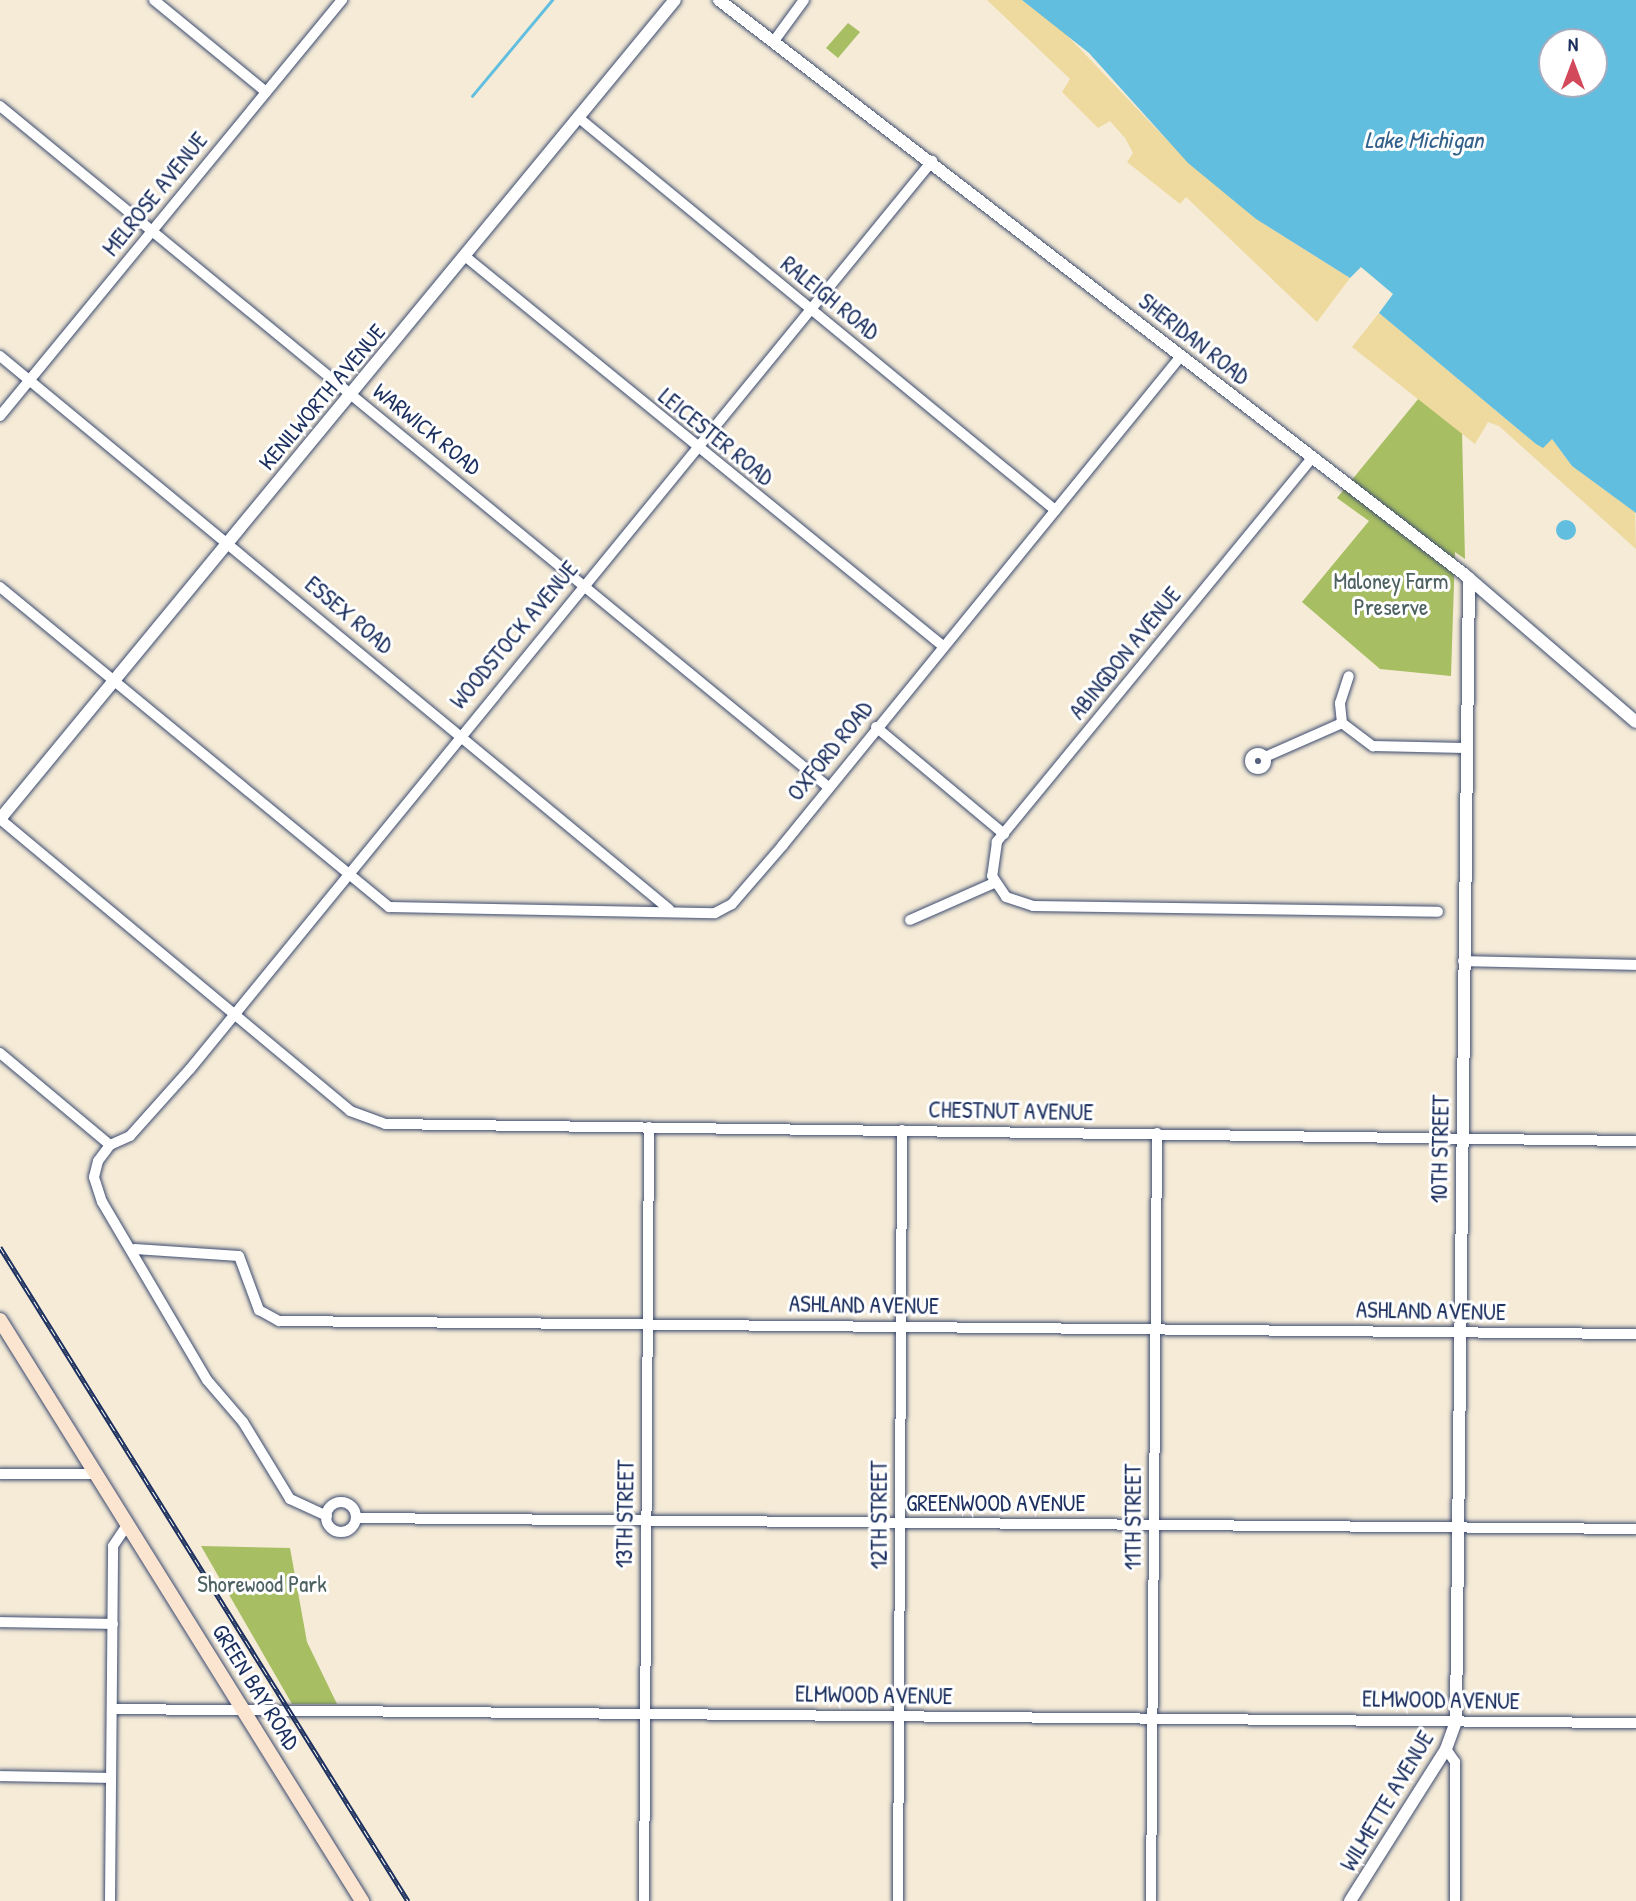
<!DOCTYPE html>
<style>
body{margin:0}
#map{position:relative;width:1636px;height:1901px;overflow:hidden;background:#f5ebd7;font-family:"Patrick Hand",sans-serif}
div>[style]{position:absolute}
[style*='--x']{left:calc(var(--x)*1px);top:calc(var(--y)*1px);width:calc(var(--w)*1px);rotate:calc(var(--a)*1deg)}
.green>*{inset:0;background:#a7be63}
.sand>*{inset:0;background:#eeda9e}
.water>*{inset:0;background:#61bedf}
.round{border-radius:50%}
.stream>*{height:2.5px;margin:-1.25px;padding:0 1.25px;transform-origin:1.25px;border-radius:1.25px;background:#61bedf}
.roads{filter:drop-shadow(0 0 2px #3c4b70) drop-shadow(0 0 2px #3c4b70)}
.minor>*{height:10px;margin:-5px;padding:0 5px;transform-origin:5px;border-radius:5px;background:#fff}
.minor>.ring{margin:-5px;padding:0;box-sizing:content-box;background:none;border:10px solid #fff;border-radius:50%}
.tertiary>*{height:12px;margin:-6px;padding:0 6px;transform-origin:6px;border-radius:6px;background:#fff}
.secondary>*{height:14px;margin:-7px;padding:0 7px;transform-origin:7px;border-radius:7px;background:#fce5d0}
.rail>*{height:5px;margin-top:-2.5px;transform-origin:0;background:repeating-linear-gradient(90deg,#fff 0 8px,#1b2f5e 0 16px);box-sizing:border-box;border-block:2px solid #1b2f5e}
span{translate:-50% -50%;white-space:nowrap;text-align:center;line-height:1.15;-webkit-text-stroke:6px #fff;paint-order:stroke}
.street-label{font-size:23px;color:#1b2f5e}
.park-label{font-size:23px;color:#4c6160}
.water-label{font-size:24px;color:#34618b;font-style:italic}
.north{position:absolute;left:1538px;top:28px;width:70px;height:70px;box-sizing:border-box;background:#fff;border:2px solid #a4acbf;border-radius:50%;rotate:0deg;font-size:19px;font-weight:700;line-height:28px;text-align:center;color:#1b2f5e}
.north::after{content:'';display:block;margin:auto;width:24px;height:32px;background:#d1495b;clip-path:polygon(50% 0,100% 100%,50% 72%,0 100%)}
</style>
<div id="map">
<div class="green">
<i style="clip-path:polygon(848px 23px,860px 32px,838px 58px,826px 48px)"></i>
<i style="clip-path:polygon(1419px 398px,1462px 432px,1465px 559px,1455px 552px,1451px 676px,1380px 669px,1302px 602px,1369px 521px,1337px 498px)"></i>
<i style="clip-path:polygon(201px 1546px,290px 1548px,307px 1642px,337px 1704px,292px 1704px)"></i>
</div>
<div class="sand">
<i style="clip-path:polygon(987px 0,1022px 0,1062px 30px,1168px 141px,1256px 219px,1350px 278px,1317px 322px,1186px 197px,1180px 204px,1127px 162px,1133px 153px,1125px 138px,1110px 121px,1098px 128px,1062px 92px,1070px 79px)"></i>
<i style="clip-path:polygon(1379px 313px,1536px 444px,1551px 438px,1572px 466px,1635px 512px,1636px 549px,1499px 426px,1488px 422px,1475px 444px,1352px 347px)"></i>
</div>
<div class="water">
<i style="clip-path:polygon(evenodd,1022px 0,1636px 0,1636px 513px,1572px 466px,1552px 439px,1543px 448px,1536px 444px,1379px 313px,1393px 294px,1361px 267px,1350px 278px,1256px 219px,1188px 163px,1089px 53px,1022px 0,1594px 42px,1594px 84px,1552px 84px,1552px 42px,1594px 42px)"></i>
<i class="round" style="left:1556px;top:520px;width:20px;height:20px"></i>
</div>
<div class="stream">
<i style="--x:472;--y:96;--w:125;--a:-50.2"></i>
</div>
<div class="roads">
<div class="minor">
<i style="--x:154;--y:0;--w:145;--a:39.4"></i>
<i style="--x:774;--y:41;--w:51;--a:-53.8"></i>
<i style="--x:0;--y:106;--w:1071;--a:39.43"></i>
<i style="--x:579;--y:118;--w:617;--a:39.47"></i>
<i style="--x:466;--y:257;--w:616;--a:39.2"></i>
<i style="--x:0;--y:356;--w:868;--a:39.58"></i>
<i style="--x:0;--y:416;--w:539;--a:-50.58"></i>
<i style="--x:1312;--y:458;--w:497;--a:129.4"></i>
<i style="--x:997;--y:842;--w:34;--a:98"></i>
<i style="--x:992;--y:876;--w:25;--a:56"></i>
<i style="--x:1006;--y:897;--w:28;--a:18"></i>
<i style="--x:1033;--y:906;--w:405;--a:0.8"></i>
<i style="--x:0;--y:587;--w:504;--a:39.44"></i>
<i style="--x:389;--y:907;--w:326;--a:1.1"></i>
<i style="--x:715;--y:913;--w:19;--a:-28"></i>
<i style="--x:732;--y:904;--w:77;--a:-49.2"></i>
<i style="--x:782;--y:846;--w:632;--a:-50.84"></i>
<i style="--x:1342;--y:723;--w:20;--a:-96"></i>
<i style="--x:1340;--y:703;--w:28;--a:-72"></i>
<i style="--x:876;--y:727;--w:167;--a:39.9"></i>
<i class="ring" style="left:1250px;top:753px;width:6px;height:6px"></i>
<i style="--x:1265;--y:757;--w:84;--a:-23.8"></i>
<i style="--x:1342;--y:723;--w:39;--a:37"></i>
<i style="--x:1373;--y:746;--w:92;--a:1.2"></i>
<i style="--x:0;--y:819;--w:456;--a:39.8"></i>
<i style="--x:350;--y:1111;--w:37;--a:20"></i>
<i style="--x:385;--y:1124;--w:1251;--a:0.78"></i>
<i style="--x:910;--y:920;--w:92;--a:-23.8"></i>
<i style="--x:1463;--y:961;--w:173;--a:1.3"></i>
<i style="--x:0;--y:1053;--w:143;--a:39.9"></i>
<i style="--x:135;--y:1249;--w:104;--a:3.9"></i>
<i style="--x:239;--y:1256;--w:58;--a:69.7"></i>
<i style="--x:259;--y:1310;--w:23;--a:29"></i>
<i style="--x:279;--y:1321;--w:1357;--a:0.55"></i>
<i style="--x:0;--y:1474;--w:96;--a:0"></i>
<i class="ring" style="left:326px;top:1502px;width:20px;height:20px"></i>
<i style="--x:327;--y:1516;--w:41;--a:-155.3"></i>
<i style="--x:290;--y:1499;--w:90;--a:-121.4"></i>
<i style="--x:243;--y:1422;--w:55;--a:-130.6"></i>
<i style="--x:207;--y:1380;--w:207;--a:-120.5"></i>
<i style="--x:102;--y:1202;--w:26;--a:-108"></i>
<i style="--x:94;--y:1177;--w:16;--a:-76"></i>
<i style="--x:98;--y:1161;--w:20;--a:-53"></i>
<i style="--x:110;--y:1145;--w:22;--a:-24"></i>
<i style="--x:130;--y:1136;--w:90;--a:-48.2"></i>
<i style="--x:190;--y:1069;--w:1173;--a:-50.74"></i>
<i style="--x:356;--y:1518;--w:1280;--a:0.49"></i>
<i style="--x:0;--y:1622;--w:113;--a:1"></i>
<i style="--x:112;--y:1709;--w:1524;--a:0.53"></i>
<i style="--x:1446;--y:1749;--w:16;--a:55"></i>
<i style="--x:1455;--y:1762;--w:139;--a:90"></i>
<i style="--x:0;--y:1776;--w:111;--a:1"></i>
<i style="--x:110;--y:1901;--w:355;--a:-89.5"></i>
<i style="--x:113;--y:1546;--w:27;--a:-56"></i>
<i style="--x:644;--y:1901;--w:774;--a:-89.63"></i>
<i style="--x:898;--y:1901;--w:771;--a:-89.7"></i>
<i style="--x:1151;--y:1901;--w:768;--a:-89.55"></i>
</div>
<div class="tertiary">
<i style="--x:719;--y:0;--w:942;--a:37.62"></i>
<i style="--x:1465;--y:575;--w:225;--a:40.7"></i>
<i style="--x:0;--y:819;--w:1061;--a:-50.51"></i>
<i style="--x:1350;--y:1901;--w:180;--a:-57.7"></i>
<i style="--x:1446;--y:1749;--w:30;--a:-70"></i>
<i style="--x:1456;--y:1721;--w:1143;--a:-89.35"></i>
</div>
<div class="secondary">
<i style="--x:0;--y:1320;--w:685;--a:58.07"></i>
</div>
</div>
<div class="rail">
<i style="--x:0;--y:1247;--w:771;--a:58.04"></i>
</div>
<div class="street-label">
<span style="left:155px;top:194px;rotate:-51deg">MELROSE AVENUE</span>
<span style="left:830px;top:298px;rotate:39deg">RALEIGH ROAD</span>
<span style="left:1194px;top:339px;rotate:38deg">SHERIDAN ROAD</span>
<span style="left:322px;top:397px;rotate:-50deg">KENILWORTH AVENUE</span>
<span style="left:427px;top:429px;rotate:39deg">WARWICK ROAD</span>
<span style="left:716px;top:437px;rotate:39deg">LEICESTER ROAD</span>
<span style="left:349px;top:615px;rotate:40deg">ESSEX ROAD</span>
<span style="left:514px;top:635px;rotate:-50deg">WOODSTOCK AVENUE</span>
<span style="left:1125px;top:653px;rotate:-51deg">ABINGDON AVENUE</span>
<span style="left:830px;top:751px;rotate:-51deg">OXFORD ROAD</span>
<span style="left:1011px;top:1111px;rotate:1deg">CHESTNUT AVENUE</span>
<span style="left:1440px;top:1149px;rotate:-89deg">10TH STREET</span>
<span style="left:864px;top:1305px;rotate:1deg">ASHLAND AVENUE</span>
<span style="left:1431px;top:1311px;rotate:1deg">ASHLAND AVENUE</span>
<span style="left:996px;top:1503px">GREENWOOD AVENUE</span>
<span style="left:625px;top:1514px;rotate:-89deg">13TH STREET</span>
<span style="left:879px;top:1515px;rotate:-90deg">12TH STREET</span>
<span style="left:1133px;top:1517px;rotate:-90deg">11TH STREET</span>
<span style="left:256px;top:1687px;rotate:58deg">GREEN BAY ROAD</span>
<span style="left:874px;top:1695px;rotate:1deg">ELMWOOD AVENUE</span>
<span style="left:1441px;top:1700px;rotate:1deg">ELMWOOD AVENUE</span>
<span style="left:1387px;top:1801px;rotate:-59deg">WILMETTE AVENUE</span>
</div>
<div class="park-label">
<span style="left:1391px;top:594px">Maloney Farm<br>Preserve</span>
<span style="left:262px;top:1584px">Shorewood Park</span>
</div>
<div class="water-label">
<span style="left:1424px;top:140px">Lake Michigan</span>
</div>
<div class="north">N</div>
</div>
